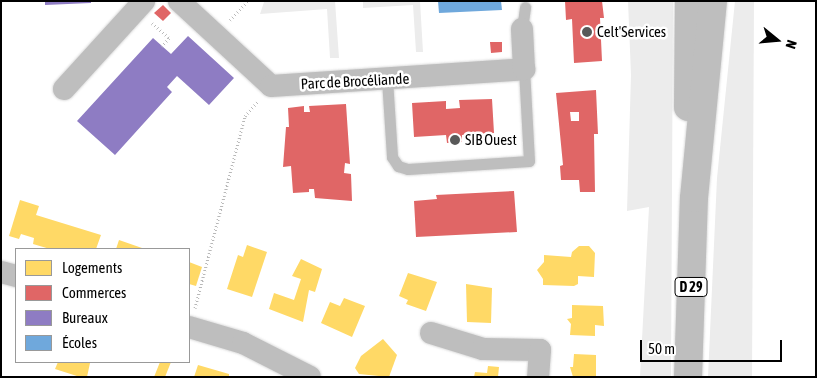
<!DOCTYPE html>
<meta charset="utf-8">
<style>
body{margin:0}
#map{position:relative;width:817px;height:378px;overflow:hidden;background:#fff;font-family:"Asap Condensed",sans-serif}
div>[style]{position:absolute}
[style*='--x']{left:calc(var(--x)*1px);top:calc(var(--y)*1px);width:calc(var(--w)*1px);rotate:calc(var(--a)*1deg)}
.green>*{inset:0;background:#ececec}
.homes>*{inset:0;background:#ffd966}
.shops>*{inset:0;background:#e06666}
.offices>*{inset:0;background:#8e7cc3}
.schools>*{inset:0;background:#6fa8dc}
.path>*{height:3px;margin-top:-1.5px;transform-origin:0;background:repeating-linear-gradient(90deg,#b9b9b9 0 1px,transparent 0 3.5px)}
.roads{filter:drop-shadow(0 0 1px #dbdbdb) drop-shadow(0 0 1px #dbdbdb)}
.service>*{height:11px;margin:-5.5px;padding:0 5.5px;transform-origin:5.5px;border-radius:5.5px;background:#bebebe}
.minor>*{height:22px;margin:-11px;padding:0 11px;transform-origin:11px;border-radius:11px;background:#bebebe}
.primary>*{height:28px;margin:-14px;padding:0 14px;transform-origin:14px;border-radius:14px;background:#bebebe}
.dots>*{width:14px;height:14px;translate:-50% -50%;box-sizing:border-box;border:2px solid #fff;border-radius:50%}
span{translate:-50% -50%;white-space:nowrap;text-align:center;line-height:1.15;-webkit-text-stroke:5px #fff;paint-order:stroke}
.shield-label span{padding:1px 4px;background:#fff;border:1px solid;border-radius:4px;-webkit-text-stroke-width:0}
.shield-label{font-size:14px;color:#000;font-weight:700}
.poi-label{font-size:15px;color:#000}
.left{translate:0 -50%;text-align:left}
.street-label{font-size:15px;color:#000}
.frame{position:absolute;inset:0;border:2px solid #000;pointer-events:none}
.legend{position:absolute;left:15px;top:248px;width:175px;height:115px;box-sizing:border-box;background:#fff;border:1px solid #999;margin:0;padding:6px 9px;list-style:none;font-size:15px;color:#000}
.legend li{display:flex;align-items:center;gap:10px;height:25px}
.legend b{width:25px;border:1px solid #999}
.north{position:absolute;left:752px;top:15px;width:50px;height:50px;-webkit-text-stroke:4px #fff;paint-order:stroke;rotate:107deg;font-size:14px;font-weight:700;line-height:20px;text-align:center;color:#000}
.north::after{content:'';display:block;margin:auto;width:18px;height:22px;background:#000;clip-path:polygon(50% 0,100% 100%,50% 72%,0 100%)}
.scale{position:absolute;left:640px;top:340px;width:142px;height:22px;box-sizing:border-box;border:2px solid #000;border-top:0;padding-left:6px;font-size:15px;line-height:18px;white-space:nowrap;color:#000;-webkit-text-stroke:4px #fff;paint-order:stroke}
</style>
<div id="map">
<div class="green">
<i style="clip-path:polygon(335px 1px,339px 58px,330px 58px,327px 9px,260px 14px,264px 2px)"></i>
<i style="clip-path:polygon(363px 1px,420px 1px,423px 52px,416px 52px,413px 5px,363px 8px)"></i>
<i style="clip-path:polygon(628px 1px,673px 1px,671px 377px,640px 377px,649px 207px,627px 211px,631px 75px)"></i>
<i style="clip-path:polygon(735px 1px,754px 1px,752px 377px,708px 377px,717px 178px)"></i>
</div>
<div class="homes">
<i style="clip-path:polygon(20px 200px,39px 206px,36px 215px,101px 235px,96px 249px,50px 249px,33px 244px,34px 238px,21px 234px,19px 239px,9px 236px)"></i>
<i style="clip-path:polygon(119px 240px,142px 248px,142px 249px,116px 249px)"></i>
<i style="clip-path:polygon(247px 245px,267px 252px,252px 297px,227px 289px,238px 255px,243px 257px)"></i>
<i style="clip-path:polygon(579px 246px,589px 246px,595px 253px,594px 277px,578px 276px,578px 284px,574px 286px,543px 285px,543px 279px,537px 270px,544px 262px,544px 255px,571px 257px,572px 252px)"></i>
<i style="clip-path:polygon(301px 259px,322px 269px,315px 292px,309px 290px,303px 322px,269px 309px,274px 293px,294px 300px,301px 279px,292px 276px)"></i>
<i style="clip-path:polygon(189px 262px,202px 267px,196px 286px,189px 284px)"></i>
<i style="clip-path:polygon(408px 273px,437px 282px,426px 311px,406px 304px,408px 300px,399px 296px)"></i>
<i style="clip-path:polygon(466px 284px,492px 288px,491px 323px,467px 322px)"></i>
<i style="clip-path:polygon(344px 298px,365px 306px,352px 337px,321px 323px,330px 302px,340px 306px)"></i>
<i style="clip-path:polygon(572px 305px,603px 306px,604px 326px,595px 325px,595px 336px,570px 335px,571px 324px,567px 319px,572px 318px)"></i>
<i style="clip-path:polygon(383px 339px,397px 355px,389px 377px,359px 374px,355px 368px,361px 356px)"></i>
<i style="clip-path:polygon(574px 354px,596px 355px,596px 377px,573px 377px,570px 367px,573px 367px)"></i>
<i style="clip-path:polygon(58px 362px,85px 362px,90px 363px,87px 377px,80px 377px,55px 369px)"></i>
<i style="clip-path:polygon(160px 362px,171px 362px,165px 377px,154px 377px)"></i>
<i style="clip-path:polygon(198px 365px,229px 374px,229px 377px,194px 377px)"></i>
<i style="clip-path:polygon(488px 366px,499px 367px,498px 377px,474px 377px,475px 372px,487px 373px)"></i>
</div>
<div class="shops">
<i style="clip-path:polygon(565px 1px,602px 1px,604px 18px,600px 18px,602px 61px,574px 63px,572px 19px,566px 20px)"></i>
<i style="clip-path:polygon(163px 5px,171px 13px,163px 21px,154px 13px)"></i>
<i style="clip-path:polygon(490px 42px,502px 42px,502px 52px,491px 53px)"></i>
<i style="clip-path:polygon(evenodd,596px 90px,598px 134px,594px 134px,595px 192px,580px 192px,579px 180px,561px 180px,560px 166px,563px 165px,556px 93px,596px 90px,570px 112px,579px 112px,579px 121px,571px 121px,570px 112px)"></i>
<i style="clip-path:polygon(492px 99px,494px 133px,462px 135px,462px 142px,447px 143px,446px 135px,414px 137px,412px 103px,446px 101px,446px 109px,460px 108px,459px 100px)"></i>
<i style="clip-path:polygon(346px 104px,350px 164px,345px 163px,344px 173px,351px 174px,352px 201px,315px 198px,314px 189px,309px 189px,309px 192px,293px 193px,291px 166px,283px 167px,286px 127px,289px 127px,288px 108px,304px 106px,304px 112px,310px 112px,309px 106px)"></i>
<i style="clip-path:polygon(514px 191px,517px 232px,416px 237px,414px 201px,437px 199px,436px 195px)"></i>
</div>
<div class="offices">
<i style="clip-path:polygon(45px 1px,91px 1px,91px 3px,45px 5px)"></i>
<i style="clip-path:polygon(188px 36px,234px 78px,209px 105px,177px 76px,167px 87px,172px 92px,115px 155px,77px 121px,153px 38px,171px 54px)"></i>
</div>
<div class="schools">
<i style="clip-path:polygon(438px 1px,501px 1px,502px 10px,439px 13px)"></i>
</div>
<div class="path">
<i style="--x:230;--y:20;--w:26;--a:-47"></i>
<i style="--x:152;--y:23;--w:23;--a:41"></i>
<i style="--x:169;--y:38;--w:11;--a:131"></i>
<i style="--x:195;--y:308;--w:198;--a:-75.4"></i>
<i style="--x:245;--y:116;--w:20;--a:-49"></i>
</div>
<div class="roads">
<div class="service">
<i style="--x:522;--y:29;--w:22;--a:-82"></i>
<i style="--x:387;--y:79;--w:78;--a:86.3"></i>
<i style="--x:392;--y:157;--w:11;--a:56"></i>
<i style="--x:398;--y:166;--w:10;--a:17"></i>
<i style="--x:408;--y:169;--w:121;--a:-3.8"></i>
<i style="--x:529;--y:161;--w:92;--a:-93.1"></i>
</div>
<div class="minor">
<i style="--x:179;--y:1;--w:125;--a:42.7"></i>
<i style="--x:271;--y:86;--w:254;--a:-3.8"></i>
<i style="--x:524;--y:69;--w:40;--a:-92.9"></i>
<i style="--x:64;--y:89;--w:119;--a:-47.7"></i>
<i style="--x:1;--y:272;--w:16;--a:15"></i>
<i style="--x:189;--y:327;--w:56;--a:16.5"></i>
<i style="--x:243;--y:343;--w:75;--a:26.9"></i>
<i style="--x:431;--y:333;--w:54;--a:17.1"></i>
<i style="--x:483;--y:349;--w:57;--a:1"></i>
<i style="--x:540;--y:350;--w:27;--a:94"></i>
</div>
<div class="primary">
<i style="--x:688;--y:107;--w:106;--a:-89.5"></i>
<i style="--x:688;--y:377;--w:179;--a:-88.1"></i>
<i style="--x:694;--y:198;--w:198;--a:-84.5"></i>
</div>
</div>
<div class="dots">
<i style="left:587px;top:32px;background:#595959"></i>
<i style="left:455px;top:140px;background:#595959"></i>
</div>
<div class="shield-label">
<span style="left:691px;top:287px">D 29</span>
</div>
<div class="poi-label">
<span class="left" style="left:597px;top:32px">Celt'Services</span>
<span class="left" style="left:465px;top:140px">SIB Ouest</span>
</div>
<div class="street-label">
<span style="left:355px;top:81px;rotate:-3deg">Parc de Brocéliande</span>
</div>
<div class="frame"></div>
<ul class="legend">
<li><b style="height:14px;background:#ffd966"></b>Logements</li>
<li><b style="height:14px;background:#e06666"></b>Commerces</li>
<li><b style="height:14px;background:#8e7cc3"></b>Bureaux</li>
<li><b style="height:14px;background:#6fa8dc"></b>Écoles</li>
</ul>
<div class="north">N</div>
<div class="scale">50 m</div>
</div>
